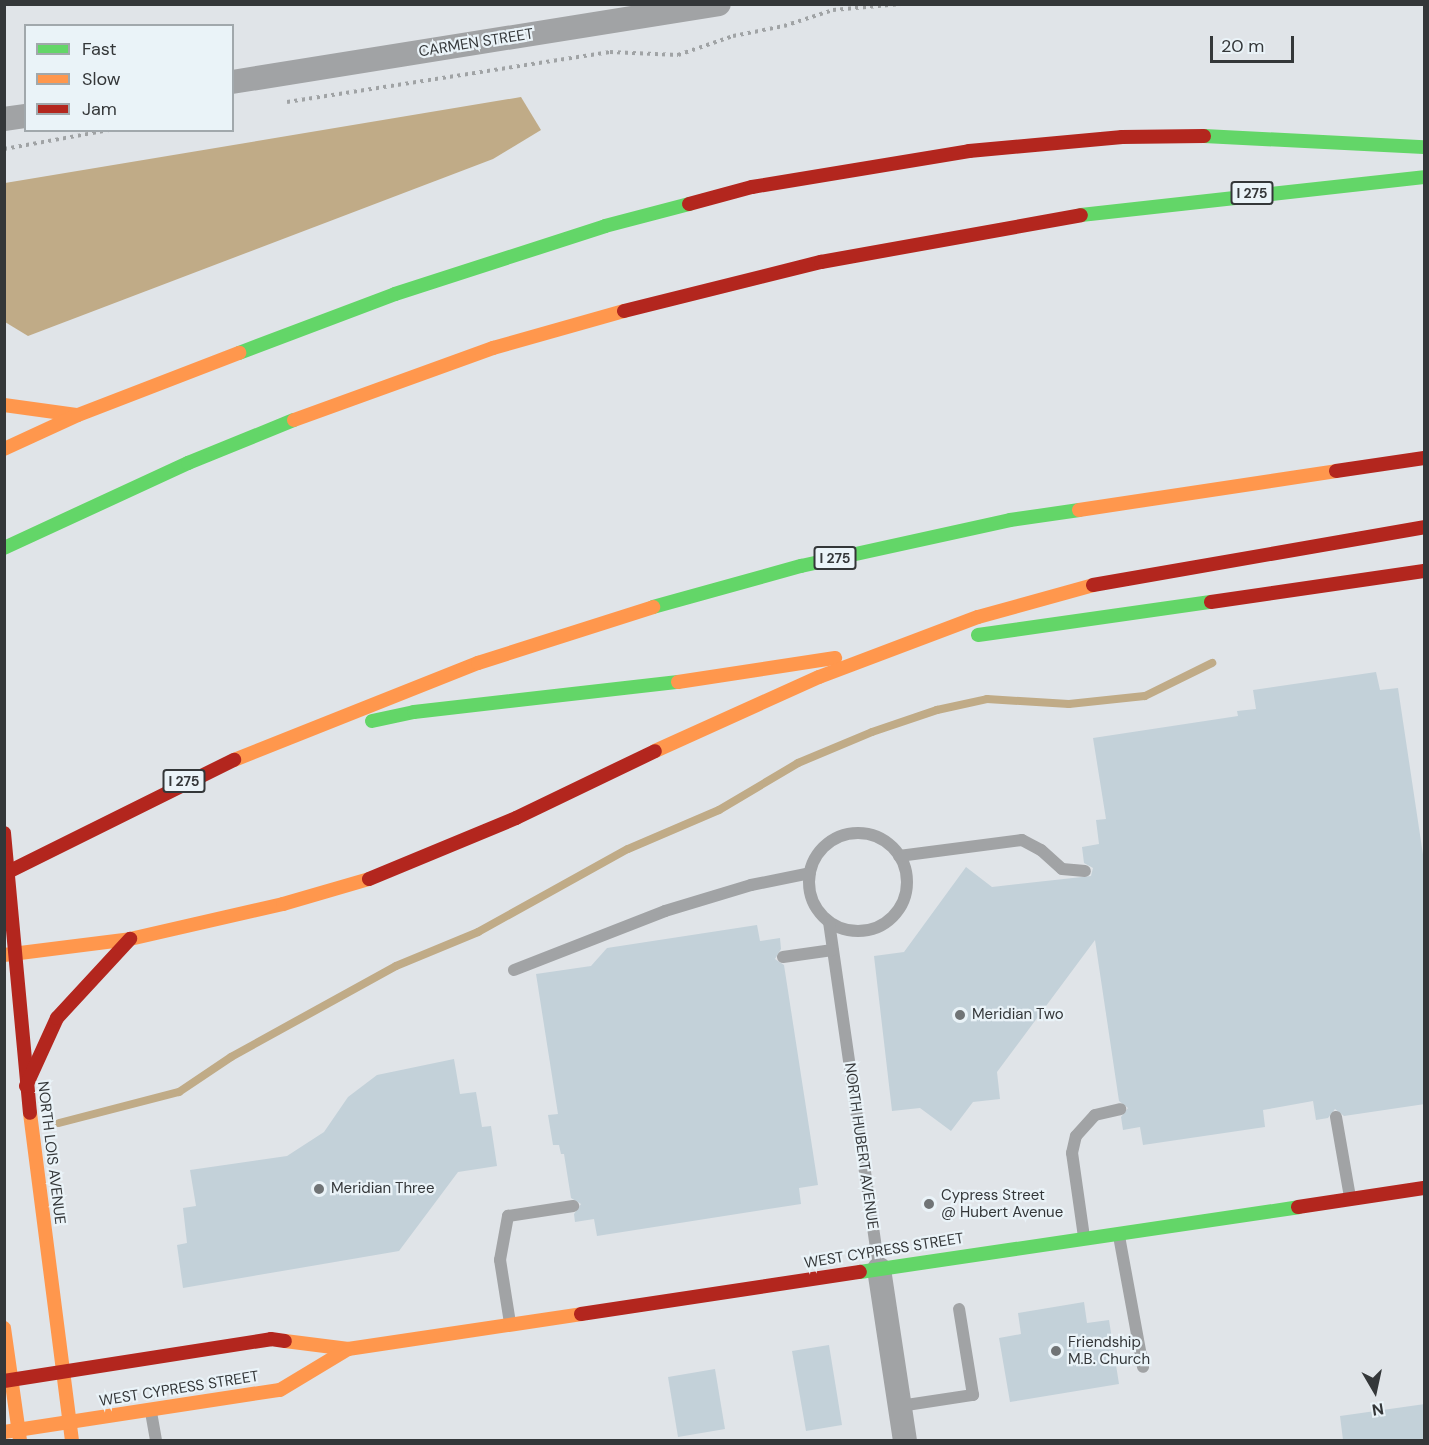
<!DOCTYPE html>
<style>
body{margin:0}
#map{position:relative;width:1429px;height:1445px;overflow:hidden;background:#e0e4e8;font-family:"DM Sans",sans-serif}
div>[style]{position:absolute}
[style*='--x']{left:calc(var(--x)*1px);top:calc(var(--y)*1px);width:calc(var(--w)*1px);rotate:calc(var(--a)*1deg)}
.water>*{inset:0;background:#c0ab87}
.stream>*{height:8px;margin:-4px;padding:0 4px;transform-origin:4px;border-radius:4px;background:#c0ab87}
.building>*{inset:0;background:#c3d1d9}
.path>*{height:4px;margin-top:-2px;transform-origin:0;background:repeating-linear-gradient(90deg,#a0a3a5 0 3px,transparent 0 7.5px)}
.lane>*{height:12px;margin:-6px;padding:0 6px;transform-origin:6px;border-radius:6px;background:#a1a3a5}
.lane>.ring{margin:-6px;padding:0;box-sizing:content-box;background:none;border:12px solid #a1a3a5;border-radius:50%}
.street>*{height:24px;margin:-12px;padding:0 12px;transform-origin:12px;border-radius:12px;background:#a1a3a5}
.fast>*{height:14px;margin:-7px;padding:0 7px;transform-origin:7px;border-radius:7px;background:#63d668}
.slow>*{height:14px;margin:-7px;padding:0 7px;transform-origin:7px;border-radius:7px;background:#ff974d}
.jam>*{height:14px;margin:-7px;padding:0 7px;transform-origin:7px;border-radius:7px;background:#b3261e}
.dots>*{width:16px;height:16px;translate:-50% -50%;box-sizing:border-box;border:3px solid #eaf3f8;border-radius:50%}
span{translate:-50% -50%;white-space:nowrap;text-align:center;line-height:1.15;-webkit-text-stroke:4.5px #eaf3f8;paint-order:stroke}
.shield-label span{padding:2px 4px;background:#eaf3f8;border:2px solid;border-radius:4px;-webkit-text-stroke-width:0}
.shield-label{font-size:14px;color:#343739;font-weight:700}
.street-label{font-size:15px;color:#343739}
.poi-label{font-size:15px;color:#343739}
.left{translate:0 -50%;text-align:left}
.frame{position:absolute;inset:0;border:6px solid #343739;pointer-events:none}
.legend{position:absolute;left:24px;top:24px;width:210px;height:108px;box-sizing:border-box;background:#eaf3f8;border:2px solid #a1a8ac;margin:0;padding:8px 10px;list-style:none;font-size:18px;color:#343739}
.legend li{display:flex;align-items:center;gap:12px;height:30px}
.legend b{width:30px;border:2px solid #a1a8ac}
.north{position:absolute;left:1345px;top:1361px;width:60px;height:60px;-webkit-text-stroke:4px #eaf3f8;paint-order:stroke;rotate:171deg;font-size:16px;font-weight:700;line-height:24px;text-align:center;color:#343739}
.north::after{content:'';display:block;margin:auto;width:21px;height:27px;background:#343739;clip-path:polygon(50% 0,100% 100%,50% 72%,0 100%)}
.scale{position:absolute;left:1210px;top:36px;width:84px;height:27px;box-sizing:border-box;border:3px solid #343739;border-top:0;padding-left:8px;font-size:18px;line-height:21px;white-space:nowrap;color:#343739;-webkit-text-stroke:4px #eaf3f8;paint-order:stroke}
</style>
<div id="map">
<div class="water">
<i style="clip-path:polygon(521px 97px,541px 130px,493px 159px,28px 336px,5px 322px,5px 183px)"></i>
</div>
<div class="stream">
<i style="--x:59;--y:1123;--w:124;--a:-14.5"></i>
<i style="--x:179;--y:1092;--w:63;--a:-33.9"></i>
<i style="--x:231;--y:1057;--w:188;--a:-28.9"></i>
<i style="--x:396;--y:966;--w:89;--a:-22.5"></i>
<i style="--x:478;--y:932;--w:171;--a:-29"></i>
<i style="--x:628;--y:849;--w:99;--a:-23.2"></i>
<i style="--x:719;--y:810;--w:92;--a:-30.7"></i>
<i style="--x:798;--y:763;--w:80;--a:-22.7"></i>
<i style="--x:872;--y:732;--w:69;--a:-18.7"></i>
<i style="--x:937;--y:710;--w:51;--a:-12.4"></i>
<i style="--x:987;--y:699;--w:82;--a:3.5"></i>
<i style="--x:1069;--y:704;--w:76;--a:-6"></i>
<i style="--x:1145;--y:696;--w:75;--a:-26.2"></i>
</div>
<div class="building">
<i style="clip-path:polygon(1376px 672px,1380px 690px,1398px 688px,1425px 868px,1425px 1104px,1344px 1116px,1335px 1109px,1328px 1118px,1316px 1120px,1313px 1101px,1263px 1110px,1265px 1127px,1143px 1145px,1140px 1127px,1123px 1130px,1121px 1117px,1128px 1108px,1119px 1101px,1095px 940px,997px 1072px,1000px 1099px,973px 1102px,951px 1131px,920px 1108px,892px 1111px,874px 956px,904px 952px,966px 867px,992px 887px,1091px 876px,1093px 868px,1084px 863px,1082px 847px,1099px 844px,1096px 820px,1106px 819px,1093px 738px,1238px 716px,1237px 711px,1256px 709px,1253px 690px)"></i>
<i style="clip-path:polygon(757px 925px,760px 941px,780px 938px,781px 949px,775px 959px,784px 965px,818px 1185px,799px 1188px,801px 1204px,597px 1236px,594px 1219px,575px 1222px,574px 1214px,581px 1204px,571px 1198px,564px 1154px,561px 1154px,559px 1145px,553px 1145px,548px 1115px,558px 1114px,536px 974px,591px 966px,607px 948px)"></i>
<i style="clip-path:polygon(454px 1059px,460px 1094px,476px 1092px,482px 1127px,491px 1126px,497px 1166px,458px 1172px,399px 1251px,183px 1288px,177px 1245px,187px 1243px,183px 1208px,196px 1206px,190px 1170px,287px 1156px,324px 1132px,348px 1097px,377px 1075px)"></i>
<i style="clip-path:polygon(1084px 1302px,1087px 1323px,1109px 1320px,1119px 1384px,1010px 1402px,999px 1338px,1021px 1334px,1018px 1313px)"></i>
<i style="clip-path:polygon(829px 1345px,842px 1425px,806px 1431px,792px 1351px)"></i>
<i style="clip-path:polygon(715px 1369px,725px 1429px,678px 1437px,668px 1377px)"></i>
<i style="clip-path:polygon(1425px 1404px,1425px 1440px,1343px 1440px,1340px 1416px)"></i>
</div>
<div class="path">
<i style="--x:287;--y:102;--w:327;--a:-8.8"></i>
<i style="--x:610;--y:52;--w:68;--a:2.5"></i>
<i style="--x:678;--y:55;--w:58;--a:-19.1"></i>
<i style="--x:733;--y:36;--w:52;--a:-11.1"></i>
<i style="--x:784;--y:26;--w:52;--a:-18.1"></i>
<i style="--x:833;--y:10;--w:68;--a:-5"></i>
<i style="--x:4;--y:149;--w:108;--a:-10.2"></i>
</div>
<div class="lane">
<i class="ring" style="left:809px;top:833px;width:86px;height:86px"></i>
<i style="--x:899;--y:856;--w:124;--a:-7.4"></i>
<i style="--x:1022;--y:840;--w:21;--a:28"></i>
<i style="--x:1041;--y:850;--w:28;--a:42"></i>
<i style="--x:1062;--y:869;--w:23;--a:5"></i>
<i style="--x:829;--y:922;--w:350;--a:81.8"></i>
<i style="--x:783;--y:957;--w:50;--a:-8"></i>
<i style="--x:514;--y:970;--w:162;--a:-21.3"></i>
<i style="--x:665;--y:911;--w:90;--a:-16.8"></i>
<i style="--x:751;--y:885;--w:60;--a:-11.5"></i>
<i style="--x:1336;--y:1117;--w:81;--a:80.1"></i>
<i style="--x:1119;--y:1236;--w:133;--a:79.6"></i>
<i style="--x:1084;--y:1237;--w:85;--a:-98.1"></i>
<i style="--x:1072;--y:1153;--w:17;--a:-77"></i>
<i style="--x:1076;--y:1136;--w:28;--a:-48"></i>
<i style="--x:1095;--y:1115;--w:26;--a:-13"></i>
<i style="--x:510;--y:1323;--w:64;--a:-99"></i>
<i style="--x:500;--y:1260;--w:45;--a:-79.7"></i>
<i style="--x:508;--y:1216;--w:66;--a:-8.7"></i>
<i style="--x:900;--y:1406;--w:74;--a:-8.6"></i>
<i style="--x:973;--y:1395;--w:87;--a:-99.2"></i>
<i style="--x:151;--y:1412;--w:28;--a:80"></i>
</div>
<div class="street">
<i style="--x:232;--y:82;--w:493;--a:-9.1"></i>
<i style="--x:4;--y:119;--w:22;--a:-8"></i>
<i style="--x:879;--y:1269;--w:173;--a:81.4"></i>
</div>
<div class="fast">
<i style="--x:1204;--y:136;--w:220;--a:2.9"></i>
<i style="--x:1081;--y:215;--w:345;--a:-6.3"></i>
<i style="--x:239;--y:353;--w:167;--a:-20.7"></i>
<i style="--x:395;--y:294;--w:221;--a:-17.9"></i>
<i style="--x:605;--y:226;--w:87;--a:-14.7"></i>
<i style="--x:4;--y:548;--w:203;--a:-24.8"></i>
<i style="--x:188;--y:463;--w:114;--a:-22.1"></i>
<i style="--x:653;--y:607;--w:154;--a:-15.5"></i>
<i style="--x:801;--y:566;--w:214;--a:-12.4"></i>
<i style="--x:1010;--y:520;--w:70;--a:-8.2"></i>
<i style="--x:978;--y:635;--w:235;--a:-8.1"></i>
<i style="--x:372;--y:721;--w:43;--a:-12.1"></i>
<i style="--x:414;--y:712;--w:266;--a:-6.5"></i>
<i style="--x:860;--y:1272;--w:443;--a:-8.4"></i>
</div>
<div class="slow">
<i style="--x:4;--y:405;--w:73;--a:7.9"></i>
<i style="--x:294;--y:420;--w:212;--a:-19.9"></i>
<i style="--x:493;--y:348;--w:136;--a:-15.8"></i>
<i style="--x:4;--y:449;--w:81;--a:-24.7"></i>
<i style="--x:78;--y:415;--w:173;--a:-21.1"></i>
<i style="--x:1079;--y:510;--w:260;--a:-8.6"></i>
<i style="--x:678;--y:682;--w:159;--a:-8.7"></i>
<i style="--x:655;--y:751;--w:180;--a:-24.3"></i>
<i style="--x:819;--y:677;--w:170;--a:-20.7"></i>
<i style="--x:978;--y:617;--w:119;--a:-15.5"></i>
<i style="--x:234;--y:760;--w:263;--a:-21.7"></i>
<i style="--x:478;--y:663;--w:184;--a:-17.7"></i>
<i style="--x:4;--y:955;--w:127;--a:-7.2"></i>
<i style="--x:130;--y:939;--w:157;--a:-12.9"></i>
<i style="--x:283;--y:904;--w:90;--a:-16.2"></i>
<i style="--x:30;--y:1113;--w:330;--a:82.7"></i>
<i style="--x:4;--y:1328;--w:113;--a:81.9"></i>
<i style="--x:285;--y:1341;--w:64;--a:7.2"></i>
<i style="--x:348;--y:1349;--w:236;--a:-8.5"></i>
<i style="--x:4;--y:1432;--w:279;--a:-8.7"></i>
<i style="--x:280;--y:1390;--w:79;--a:-31.1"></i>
</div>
<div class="jam">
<i style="--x:689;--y:204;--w:65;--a:-15.1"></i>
<i style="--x:752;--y:187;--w:220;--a:-9.4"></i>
<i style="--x:969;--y:151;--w:154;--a:-5.2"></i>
<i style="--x:1122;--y:137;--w:82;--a:-0.7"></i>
<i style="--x:624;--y:311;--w:203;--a:-14"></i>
<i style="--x:821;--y:262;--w:264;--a:-10.2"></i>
<i style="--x:1336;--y:471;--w:89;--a:-8.4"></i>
<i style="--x:1093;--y:585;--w:336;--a:-9.9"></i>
<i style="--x:1211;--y:602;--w:215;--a:-8.3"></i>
<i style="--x:4;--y:833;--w:281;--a:84.7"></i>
<i style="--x:4;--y:874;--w:257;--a:-26.4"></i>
<i style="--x:369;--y:879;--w:159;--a:-22.5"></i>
<i style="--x:516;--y:818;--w:154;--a:-25.7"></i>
<i style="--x:26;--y:1086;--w:75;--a:-65.5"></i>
<i style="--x:57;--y:1018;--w:108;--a:-47.3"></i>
<i style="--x:1298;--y:1207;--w:127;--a:-8.6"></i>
<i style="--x:581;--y:1314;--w:282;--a:-8.6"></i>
<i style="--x:4;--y:1381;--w:270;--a:-8.9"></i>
<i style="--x:271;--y:1339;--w:14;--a:8"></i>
</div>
<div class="dots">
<i style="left:960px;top:1015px;background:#707476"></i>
<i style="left:319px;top:1189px;background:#707476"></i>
<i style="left:929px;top:1204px;background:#707476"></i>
<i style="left:1056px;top:1351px;background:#707476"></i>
</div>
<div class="shield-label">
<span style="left:1252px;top:193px">I 275</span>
<span style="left:835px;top:558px">I 275</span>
<span style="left:184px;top:781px">I 275</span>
</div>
<div class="street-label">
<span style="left:476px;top:43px;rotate:-9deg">CARMEN STREET</span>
<span style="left:861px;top:1146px;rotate:82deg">NORTH HUBERT AVENUE</span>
<span style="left:51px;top:1153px;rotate:83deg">NORTH LOIS AVENUE</span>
<span style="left:884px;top:1251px;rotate:-9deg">WEST CYPRESS STREET</span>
<span style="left:179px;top:1389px;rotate:-9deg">WEST CYPRESS STREET</span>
</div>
<div class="poi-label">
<span class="left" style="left:972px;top:1015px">Meridian Two</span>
<span class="left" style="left:331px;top:1189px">Meridian Three</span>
<span class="left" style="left:941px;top:1204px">Cypress Street<br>@ Hubert Avenue</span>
<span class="left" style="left:1068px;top:1351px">Friendship<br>M.B. Church</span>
</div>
<div class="frame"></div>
<ul class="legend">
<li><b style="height:8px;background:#63d668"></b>Fast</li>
<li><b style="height:8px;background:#ff974d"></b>Slow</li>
<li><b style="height:8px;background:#b3261e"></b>Jam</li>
</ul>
<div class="north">N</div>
<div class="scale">20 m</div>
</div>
